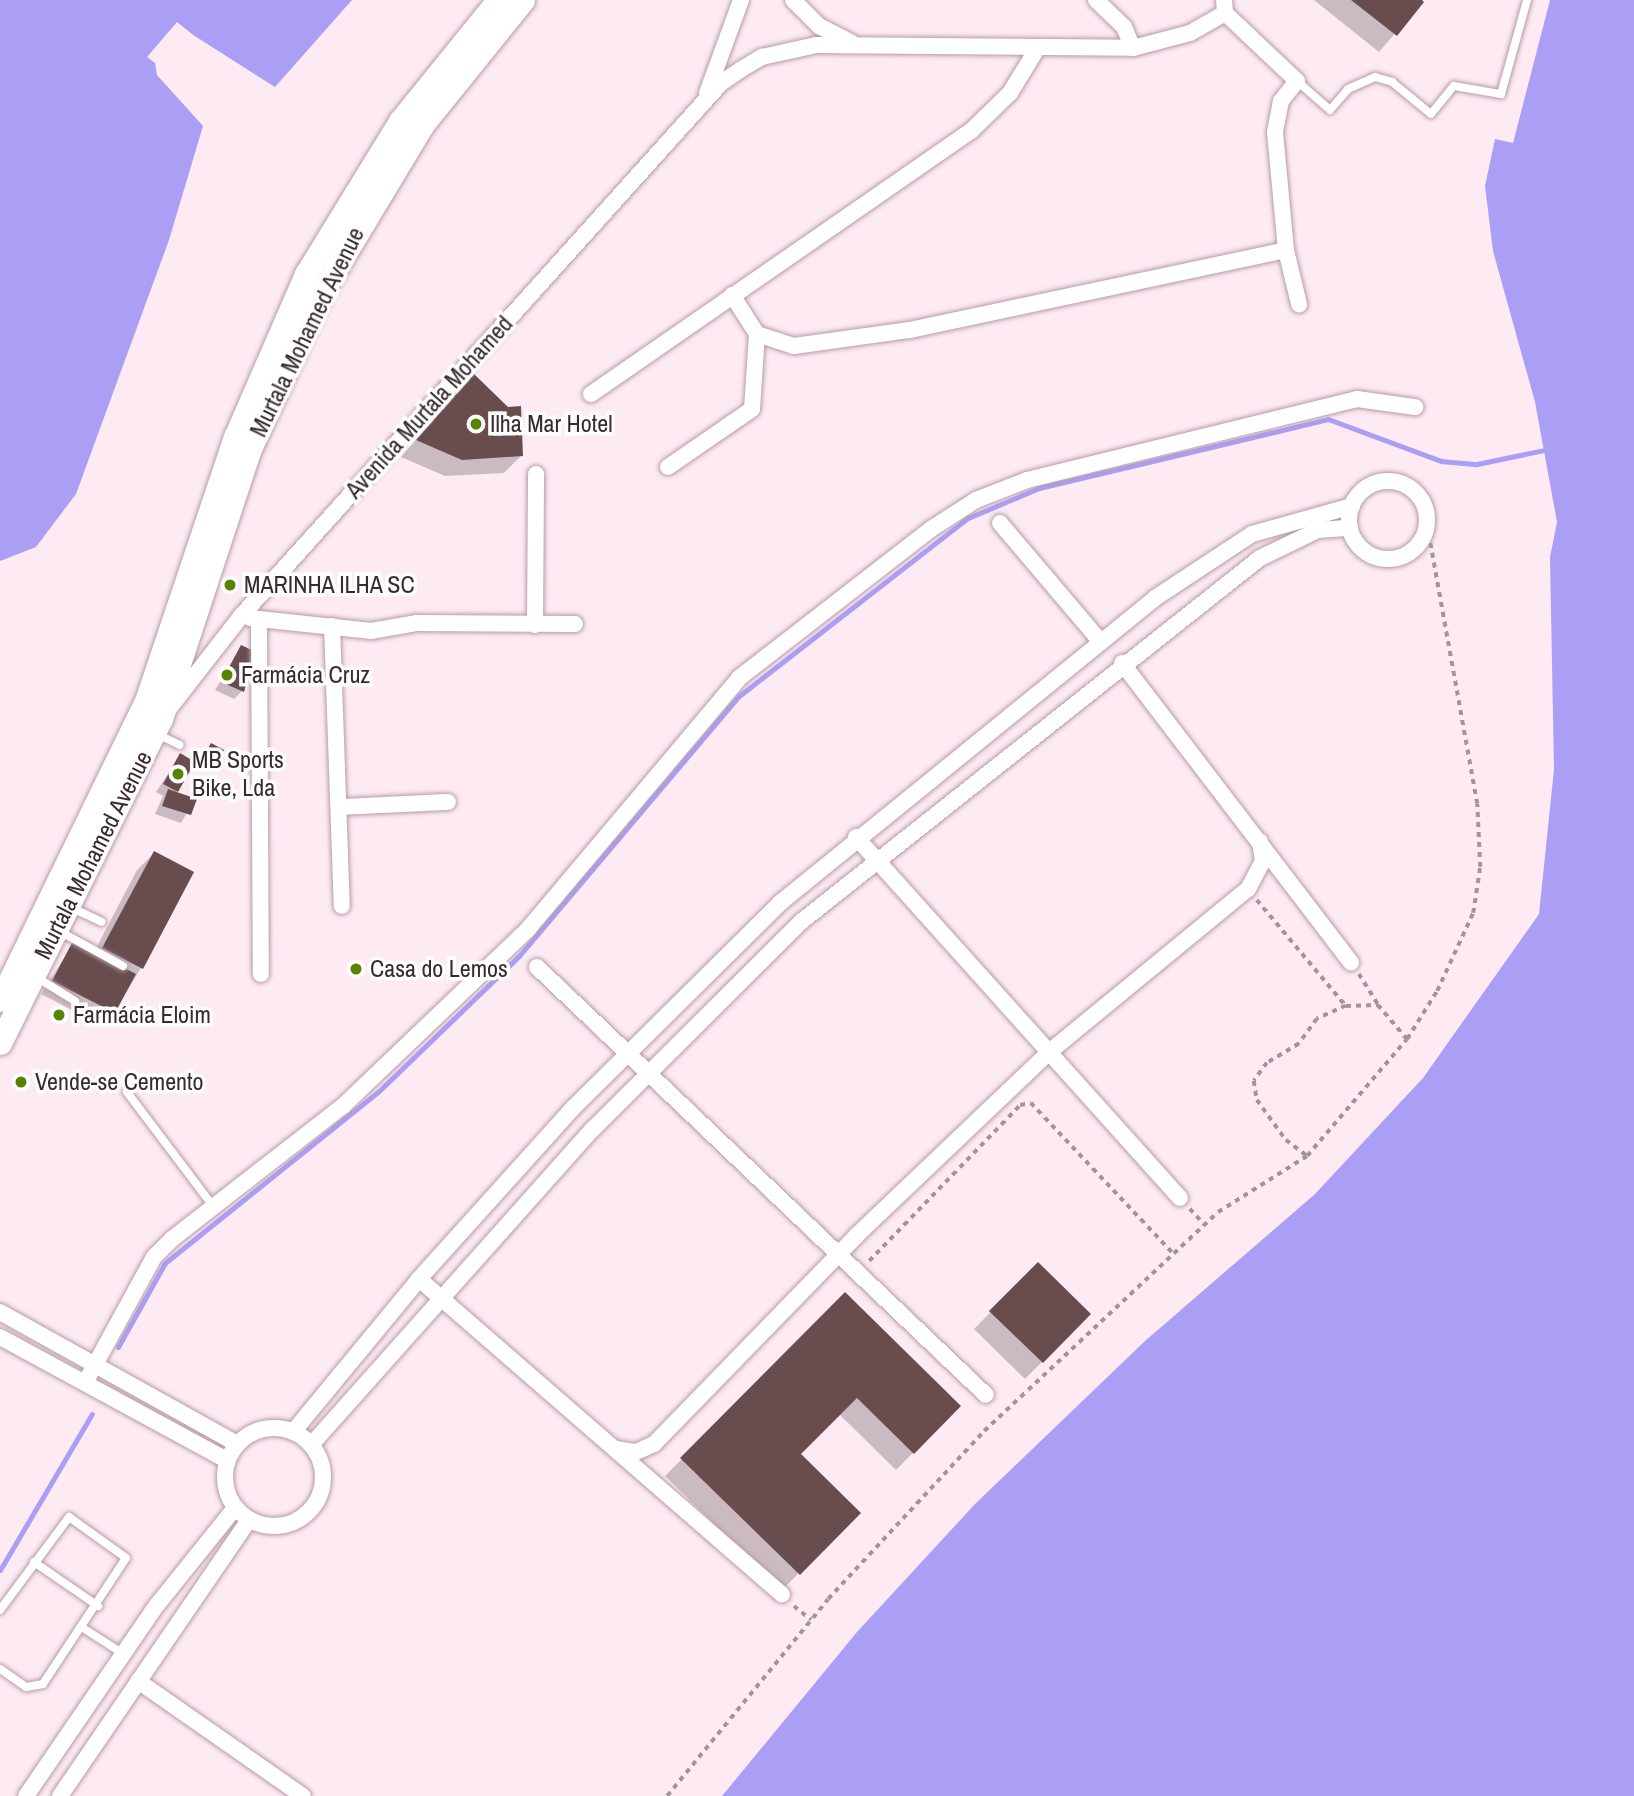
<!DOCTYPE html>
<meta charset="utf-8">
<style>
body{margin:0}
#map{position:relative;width:1634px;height:1796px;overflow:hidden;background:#fdeaf3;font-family:"Archivo Narrow",sans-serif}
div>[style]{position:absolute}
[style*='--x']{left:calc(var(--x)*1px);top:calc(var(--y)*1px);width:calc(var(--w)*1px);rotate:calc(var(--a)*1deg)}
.water>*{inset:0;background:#aa9ef5}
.pier>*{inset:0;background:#fdeaf3}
.shadow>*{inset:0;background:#0003}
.stream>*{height:5px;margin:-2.5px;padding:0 2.5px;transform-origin:2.5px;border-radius:2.5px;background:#aa9ef5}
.building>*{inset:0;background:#684c4e}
.path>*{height:3.5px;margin-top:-1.75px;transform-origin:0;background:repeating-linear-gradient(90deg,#a3939b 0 5px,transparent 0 10px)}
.roads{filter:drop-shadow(0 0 2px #b79ba9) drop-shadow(0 0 2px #b79ba9)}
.lane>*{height:8px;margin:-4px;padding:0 4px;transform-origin:4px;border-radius:4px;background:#fff}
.street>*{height:16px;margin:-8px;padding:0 8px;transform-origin:8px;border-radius:8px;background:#fff}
.street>.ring{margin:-8px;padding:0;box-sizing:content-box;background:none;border:16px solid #fff;border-radius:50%}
.secondary>*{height:23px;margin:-11.5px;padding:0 11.5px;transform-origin:11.5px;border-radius:11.5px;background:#fff}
.dots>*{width:19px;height:19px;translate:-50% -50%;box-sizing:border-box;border:4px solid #fdfdfd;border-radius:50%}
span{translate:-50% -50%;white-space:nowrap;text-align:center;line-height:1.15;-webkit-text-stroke:7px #fdfdfd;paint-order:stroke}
.street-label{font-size:24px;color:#372b31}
.poi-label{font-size:24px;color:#372b31}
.left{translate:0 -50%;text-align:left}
</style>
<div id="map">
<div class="water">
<i style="clip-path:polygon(0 0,352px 0,275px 87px,187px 31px,155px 63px,157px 75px,203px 126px,169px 240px,76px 494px,36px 547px,0 561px)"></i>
<i style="clip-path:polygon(1550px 0,1634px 0,1634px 1796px,722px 1796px,857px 1632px,975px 1504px,1145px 1341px,1315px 1194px,1423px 1078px,1539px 914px,1554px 769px,1550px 557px,1557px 522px,1535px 402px,1493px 251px,1485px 186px,1495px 139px,1513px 143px)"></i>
</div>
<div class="pier">
<i style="clip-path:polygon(177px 22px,187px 30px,227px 63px,188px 35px,159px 67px,155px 63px,147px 57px)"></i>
</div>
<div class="shadow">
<i style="clip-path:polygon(1314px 0,1419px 0,1422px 2px,1379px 52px)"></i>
<i style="clip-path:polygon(457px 393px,521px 456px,504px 473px,445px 476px,401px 457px)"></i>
<i style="clip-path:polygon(241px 647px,242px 691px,234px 699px,215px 690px)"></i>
<i style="clip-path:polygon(208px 748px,215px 764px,211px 767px,201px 762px)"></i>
<i style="clip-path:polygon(180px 756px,193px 763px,175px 793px,194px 800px,181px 823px,155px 814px,163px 796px,156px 792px)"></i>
<i style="clip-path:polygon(154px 853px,141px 968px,114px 1012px,101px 1025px,41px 994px,73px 944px,93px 954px,137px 870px)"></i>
<i style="clip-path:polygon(1038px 1264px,1089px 1314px,1025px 1379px,974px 1329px)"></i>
<i style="clip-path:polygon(845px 1294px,959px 1406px,896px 1470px,839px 1414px,799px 1454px,859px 1513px,782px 1590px,665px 1476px)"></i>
</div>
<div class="stream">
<i style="--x:118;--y:1347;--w:96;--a:-60.8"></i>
<i style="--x:165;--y:1263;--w:273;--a:-38.8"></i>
<i style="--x:378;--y:1092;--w:196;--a:-44"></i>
<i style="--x:519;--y:956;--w:341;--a:-49.8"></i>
<i style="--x:739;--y:696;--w:290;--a:-37.9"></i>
<i style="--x:968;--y:518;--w:77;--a:-22.9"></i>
<i style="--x:1039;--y:488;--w:297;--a:-13.4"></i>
<i style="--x:1328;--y:419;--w:121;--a:20.4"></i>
<i style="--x:1441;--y:461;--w:36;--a:5"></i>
<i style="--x:1477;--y:464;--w:68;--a:-11.8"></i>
<i style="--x:0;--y:1570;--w:181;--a:-59.5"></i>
</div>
<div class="building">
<i style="clip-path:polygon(1351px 0,1422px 0,1424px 2px,1397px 36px)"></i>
<i style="clip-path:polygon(474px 374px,508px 407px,521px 406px,523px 456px,462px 460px,416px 440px)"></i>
<i style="clip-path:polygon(241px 645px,256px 652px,244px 692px,221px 682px)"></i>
<i style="clip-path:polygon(211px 743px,224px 750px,216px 765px,203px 758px)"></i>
<i style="clip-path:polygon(180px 753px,195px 762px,178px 792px,163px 784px)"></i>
<i style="clip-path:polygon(168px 789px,197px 799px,191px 815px,162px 806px)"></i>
<i style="clip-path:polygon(154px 851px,194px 872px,143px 969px,102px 948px)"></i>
<i style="clip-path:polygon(73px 941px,136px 974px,115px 1013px,52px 981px)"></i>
<i style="clip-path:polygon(1038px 1262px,1091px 1314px,1043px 1363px,989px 1311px)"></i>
<i style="clip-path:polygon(845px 1292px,961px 1406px,914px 1454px,857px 1398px,801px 1454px,861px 1513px,800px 1575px,680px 1458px)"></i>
</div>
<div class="path">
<i style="--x:1257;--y:900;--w:138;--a:50"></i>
<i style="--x:1346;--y:1006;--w:32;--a:156"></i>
<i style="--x:1317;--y:1019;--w:31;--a:126"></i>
<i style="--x:1299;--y:1044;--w:37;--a:149"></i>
<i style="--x:1267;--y:1063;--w:22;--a:126"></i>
<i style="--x:1254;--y:1081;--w:19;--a:81"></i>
<i style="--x:1257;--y:1100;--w:49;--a:54.1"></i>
<i style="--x:1286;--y:1140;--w:26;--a:37"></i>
<i style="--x:1359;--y:974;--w:36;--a:58"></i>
<i style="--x:1346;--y:1006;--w:32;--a:-2"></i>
<i style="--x:1378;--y:1005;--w:45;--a:49.5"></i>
<i style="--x:1190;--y:1209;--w:22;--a:47"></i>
<i style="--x:869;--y:1261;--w:217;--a:-45.9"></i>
<i style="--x:1020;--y:1105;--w:11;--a:-10"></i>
<i style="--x:1031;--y:1103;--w:208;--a:46.6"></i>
<i style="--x:794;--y:1606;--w:22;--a:39"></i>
<i style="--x:667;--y:1796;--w:254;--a:-50.7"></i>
<i style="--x:828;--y:1599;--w:229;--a:-47.1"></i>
<i style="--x:984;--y:1431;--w:320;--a:-43.1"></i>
<i style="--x:1218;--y:1212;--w:105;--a:-32.2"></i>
<i style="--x:1307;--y:1156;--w:154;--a:-49.5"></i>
<i style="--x:1407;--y:1039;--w:57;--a:-58"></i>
<i style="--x:1437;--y:991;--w:86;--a:-65.2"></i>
<i style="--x:1473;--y:913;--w:47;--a:-81.3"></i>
<i style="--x:1480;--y:867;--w:63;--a:-92.7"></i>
<i style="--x:1477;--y:804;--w:283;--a:-100.2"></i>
</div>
<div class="roads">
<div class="lane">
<i style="--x:1297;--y:81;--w:44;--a:41.3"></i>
<i style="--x:1330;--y:110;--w:28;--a:-49"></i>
<i style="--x:1348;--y:89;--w:30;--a:-24"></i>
<i style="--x:1375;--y:77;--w:18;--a:16"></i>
<i style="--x:1392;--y:82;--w:50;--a:39.4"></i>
<i style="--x:1431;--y:114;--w:36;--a:-51"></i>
<i style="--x:1454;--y:86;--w:48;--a:9.7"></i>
<i style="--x:1501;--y:94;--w:98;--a:-74.5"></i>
<i style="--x:157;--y:734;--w:25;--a:26"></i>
<i style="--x:70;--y:907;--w:35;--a:25"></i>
<i style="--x:59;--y:931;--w:73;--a:28.7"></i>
<i style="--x:36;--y:977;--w:46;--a:31.6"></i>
<i style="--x:127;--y:1092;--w:143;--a:53"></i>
<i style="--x:34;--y:1562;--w:78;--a:34.5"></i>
<i style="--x:0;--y:1610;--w:116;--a:-53.4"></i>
<i style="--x:69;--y:1517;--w:70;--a:35.7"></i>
<i style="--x:126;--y:1558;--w:151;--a:123.4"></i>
<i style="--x:43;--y:1684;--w:17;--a:170"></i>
<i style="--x:26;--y:1687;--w:32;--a:-145"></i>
<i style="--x:83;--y:1628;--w:46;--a:32.7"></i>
</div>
<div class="street">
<i style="--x:793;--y:0;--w:37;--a:45"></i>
<i style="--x:819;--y:26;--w:37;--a:27"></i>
<i style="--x:1096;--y:0;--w:39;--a:44"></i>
<i style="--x:1124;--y:27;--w:23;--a:67"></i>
<i style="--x:1225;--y:13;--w:99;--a:43.4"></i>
<i style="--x:1297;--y:81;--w:26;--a:129"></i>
<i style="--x:1281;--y:101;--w:32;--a:101"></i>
<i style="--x:1275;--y:132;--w:119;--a:84.7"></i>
<i style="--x:1286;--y:250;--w:56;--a:76.5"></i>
<i style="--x:707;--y:93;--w:99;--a:-69.9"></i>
<i style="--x:732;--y:295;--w:46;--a:57.3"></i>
<i style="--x:757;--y:334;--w:39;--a:18"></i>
<i style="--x:794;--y:346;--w:117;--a:-7.9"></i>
<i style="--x:910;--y:330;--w:384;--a:-12"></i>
<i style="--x:591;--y:394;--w:462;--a:-34.7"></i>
<i style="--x:971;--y:131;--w:54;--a:-44.3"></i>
<i style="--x:1010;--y:93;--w:48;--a:-58.6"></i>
<i style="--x:668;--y:467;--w:102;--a:-34.6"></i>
<i style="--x:752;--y:409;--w:75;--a:-86.2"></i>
<i class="ring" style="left:1349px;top:481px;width:62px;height:62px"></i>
<i style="--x:1000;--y:523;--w:156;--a:49.7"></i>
<i style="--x:250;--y:618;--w:122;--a:6.1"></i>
<i style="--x:371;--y:631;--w:47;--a:-9.9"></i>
<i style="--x:417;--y:623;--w:158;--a:0.4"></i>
<i style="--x:259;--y:621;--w:353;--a:89.7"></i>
<i style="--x:535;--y:625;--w:151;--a:-89.6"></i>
<i style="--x:332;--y:626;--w:280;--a:88"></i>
<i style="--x:1122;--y:663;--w:377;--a:52.6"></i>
<i style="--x:168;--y:710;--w:120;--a:-52.1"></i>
<i style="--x:242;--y:615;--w:716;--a:-48"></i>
<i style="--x:721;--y:83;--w:23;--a:-34"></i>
<i style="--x:740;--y:70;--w:26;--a:-31"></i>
<i style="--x:762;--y:57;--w:55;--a:-12.5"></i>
<i style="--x:816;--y:45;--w:317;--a:0.5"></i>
<i style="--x:1133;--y:48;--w:59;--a:-14.7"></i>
<i style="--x:1190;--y:33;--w:40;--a:-29.7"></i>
<i style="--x:1225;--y:13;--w:13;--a:-94"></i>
<i style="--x:341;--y:807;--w:107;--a:-2.7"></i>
<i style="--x:856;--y:837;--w:485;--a:48.1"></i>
<i style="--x:537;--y:967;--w:620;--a:43.63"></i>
<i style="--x:419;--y:1279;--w:481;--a:41"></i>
<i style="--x:0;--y:1312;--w:271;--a:29.1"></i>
<i style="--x:0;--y:1337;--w:258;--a:28.5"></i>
<i style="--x:85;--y:1383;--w:144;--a:-61.3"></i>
<i style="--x:154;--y:1257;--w:25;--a:-45"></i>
<i style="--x:172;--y:1239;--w:217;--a:-37.9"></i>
<i style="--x:343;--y:1106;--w:256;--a:-43.7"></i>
<i style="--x:528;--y:929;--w:328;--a:-49.9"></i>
<i style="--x:739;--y:678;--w:243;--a:-37.8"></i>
<i style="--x:931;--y:529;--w:54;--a:-32.8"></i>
<i style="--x:976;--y:500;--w:55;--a:-21.4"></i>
<i style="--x:1027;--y:480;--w:340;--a:-13.8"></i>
<i style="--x:1357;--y:399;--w:59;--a:7.9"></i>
<i class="ring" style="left:225px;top:1428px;width:82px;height:82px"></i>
<i style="--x:293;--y:1432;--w:198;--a:-50.5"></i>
<i style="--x:419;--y:1279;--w:229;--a:-48"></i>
<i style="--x:572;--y:1109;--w:293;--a:-44.7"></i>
<i style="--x:780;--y:903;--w:483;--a:-39.1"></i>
<i style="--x:1155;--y:598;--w:116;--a:-33.4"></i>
<i style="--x:1252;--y:534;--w:104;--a:-15.6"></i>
<i style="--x:311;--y:1445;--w:424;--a:-48.3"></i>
<i style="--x:593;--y:1129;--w:295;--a:-44.9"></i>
<i style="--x:802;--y:921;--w:584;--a:-38.4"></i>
<i style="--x:1260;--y:558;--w:64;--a:-25.8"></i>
<i style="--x:1318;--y:530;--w:32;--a:-4"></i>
<i style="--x:616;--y:1449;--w:20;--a:9"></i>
<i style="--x:636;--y:1452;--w:20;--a:-24"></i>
<i style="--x:654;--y:1444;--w:291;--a:-45.8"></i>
<i style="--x:857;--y:1235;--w:264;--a:-43.6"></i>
<i style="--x:1048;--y:1053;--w:259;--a:-39.4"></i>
<i style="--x:1248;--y:889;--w:32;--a:-62"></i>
<i style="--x:1263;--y:861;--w:20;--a:-99"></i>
<i style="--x:138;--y:1681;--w:201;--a:34.9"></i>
<i style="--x:26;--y:1796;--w:232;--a:-55.6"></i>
<i style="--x:157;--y:1605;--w:124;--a:-51.2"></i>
<i style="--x:60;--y:1796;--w:335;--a:-55.6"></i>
</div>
<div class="secondary">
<i style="--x:0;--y:1000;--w:333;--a:-64"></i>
<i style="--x:146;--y:701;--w:279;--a:-71.4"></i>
<i style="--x:235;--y:437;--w:178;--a:-66.5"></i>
<i style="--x:306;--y:274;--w:180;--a:-58.4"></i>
<i style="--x:400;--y:121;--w:156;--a:-51"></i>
<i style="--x:0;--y:1043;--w:362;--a:-63.6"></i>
<i style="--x:161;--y:719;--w:282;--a:-71.8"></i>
<i style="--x:249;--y:451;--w:171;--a:-65.5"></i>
<i style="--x:320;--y:295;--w:200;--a:-58.9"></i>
<i style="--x:423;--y:124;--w:159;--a:-51.1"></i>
</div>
</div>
<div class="dots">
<i style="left:476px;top:424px;background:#5b8101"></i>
<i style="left:230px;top:585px;background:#5b8101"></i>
<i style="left:227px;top:675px;background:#5b8101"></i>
<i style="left:178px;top:774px;background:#5b8101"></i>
<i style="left:356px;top:969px;background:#5b8101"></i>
<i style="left:59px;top:1015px;background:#5b8101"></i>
<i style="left:21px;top:1082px;background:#5b8101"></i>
</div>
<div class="street-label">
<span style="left:307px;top:332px;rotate:-64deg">Murtala Mohamed Avenue</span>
<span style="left:429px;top:407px;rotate:-48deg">Avenida Murtala Mohamed</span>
<span style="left:93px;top:855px;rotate:-63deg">Murtala Mohamed Avenue</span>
</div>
<div class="poi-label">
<span class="left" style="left:490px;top:424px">Ilha Mar Hotel</span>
<span class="left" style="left:244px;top:585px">MARINHA ILHA SC</span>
<span class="left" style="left:241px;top:675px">Farmácia Cruz</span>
<span class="left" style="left:192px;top:774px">MB Sports<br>Bike, Lda</span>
<span class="left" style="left:370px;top:969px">Casa do Lemos</span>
<span class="left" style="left:73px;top:1015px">Farmácia Eloim</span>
<span class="left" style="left:35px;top:1082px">Vende-se Cemento</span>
</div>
</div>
